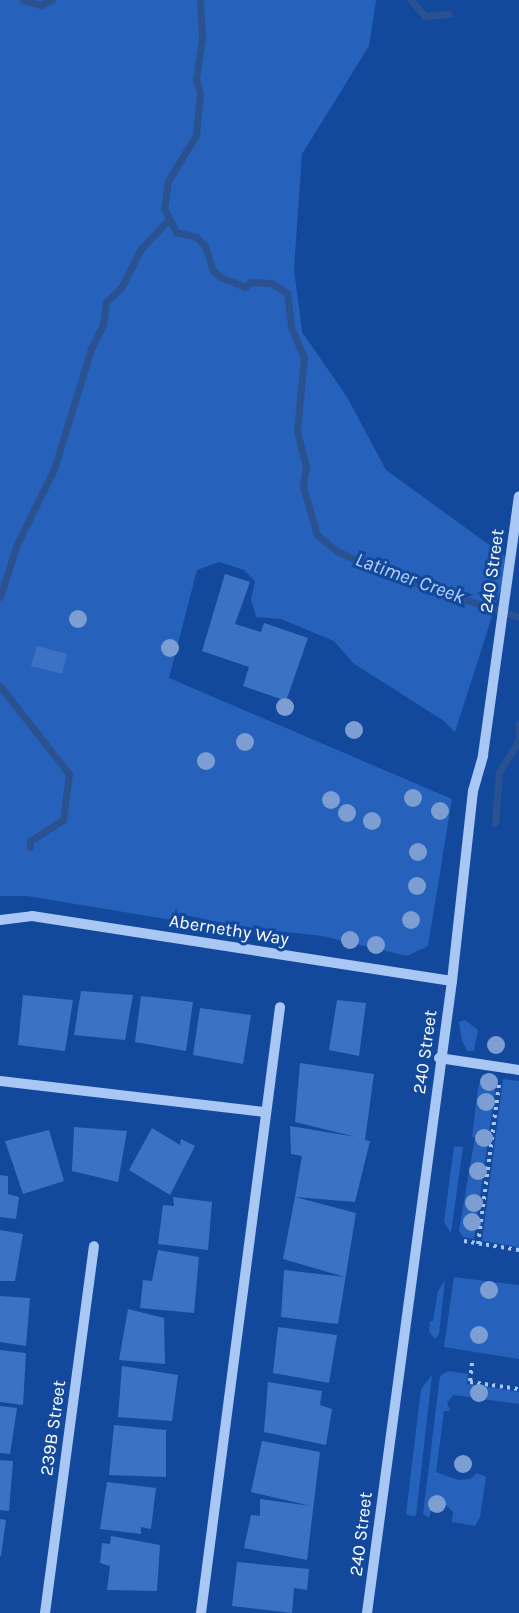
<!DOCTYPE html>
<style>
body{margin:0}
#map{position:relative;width:519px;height:1613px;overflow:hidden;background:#13499d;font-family:Karla,sans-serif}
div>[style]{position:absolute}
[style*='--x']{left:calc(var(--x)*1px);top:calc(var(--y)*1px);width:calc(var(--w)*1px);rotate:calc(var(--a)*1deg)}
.green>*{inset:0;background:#2662bb}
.stream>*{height:7px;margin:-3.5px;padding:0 3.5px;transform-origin:3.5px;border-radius:3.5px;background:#2b5290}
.building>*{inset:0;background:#3c72c3}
.path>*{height:4px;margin-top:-2px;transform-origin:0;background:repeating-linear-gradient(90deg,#a9c7f4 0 3px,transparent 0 7.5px)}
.minor>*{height:10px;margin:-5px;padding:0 5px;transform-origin:5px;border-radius:5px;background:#a9c7f4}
.trees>*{width:18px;height:18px;margin:-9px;border-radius:50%;background:#7c9ed2}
span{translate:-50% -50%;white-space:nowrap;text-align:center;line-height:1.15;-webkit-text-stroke:6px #13499d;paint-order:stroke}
.street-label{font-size:18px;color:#fff}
.water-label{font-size:20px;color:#b6d2fa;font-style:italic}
</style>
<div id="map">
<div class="green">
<i style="clip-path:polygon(0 0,376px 0,369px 46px,302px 154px,294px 269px,302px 332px,347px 397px,386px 470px,510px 560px,455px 732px,444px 721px,353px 663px,334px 641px,281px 619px,256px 617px,251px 599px,255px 581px,244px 570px,219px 562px,197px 570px,169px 678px,452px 799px,428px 946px,407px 956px,322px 936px,242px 927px,180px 914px,181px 920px,172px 920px,27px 896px,0 896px)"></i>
<i style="clip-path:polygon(465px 1020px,478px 1030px,474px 1051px,467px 1051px,462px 1040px,459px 1022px)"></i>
<i style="clip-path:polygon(488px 1074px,497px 1077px,474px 1239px,463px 1237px,459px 1231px,475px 1137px,472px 1137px,478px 1088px,482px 1075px)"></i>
<i style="clip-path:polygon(503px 1079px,519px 1081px,519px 1247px,482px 1241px)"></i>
<i style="clip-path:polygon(454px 1146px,463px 1147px,451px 1233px,444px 1222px)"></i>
<i style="clip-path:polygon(454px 1277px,519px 1285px,519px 1359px,444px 1347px)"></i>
<i style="clip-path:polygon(445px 1280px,439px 1334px,435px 1339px,429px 1332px,430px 1321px,433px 1321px,438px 1291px)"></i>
<i style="clip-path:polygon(448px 1371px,468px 1374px,467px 1384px,519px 1392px,519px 1404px,454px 1395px,447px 1402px,450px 1411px,444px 1411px,436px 1472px,458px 1480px,470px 1479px,477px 1473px,486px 1477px,480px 1517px,475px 1526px,452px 1522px,453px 1512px,444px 1503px,433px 1505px,429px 1518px,423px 1514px,440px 1376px)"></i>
<i style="clip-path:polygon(432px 1375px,416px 1516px,411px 1516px,406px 1514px,421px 1389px)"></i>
</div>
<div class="stream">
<i style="--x:23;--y:0;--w:18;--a:16"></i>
<i style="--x:40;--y:5;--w:13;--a:-23"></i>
<i style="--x:200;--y:0;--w:39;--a:87"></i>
<i style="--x:202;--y:39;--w:40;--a:98.5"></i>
<i style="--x:196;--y:79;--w:15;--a:74"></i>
<i style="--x:200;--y:93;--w:42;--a:95.4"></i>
<i style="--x:196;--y:135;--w:54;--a:121.3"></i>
<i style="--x:168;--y:181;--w:27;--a:98"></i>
<i style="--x:164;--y:208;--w:27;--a:63"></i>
<i style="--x:176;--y:232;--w:21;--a:14"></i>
<i style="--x:196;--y:237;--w:13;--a:45"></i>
<i style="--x:205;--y:246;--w:25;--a:72"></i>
<i style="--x:213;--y:270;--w:10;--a:45"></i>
<i style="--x:220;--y:277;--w:27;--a:22"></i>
<i style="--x:245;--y:287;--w:8;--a:-40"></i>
<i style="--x:251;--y:282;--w:20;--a:3"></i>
<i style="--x:271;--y:283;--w:19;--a:32"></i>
<i style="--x:287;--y:293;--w:34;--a:83"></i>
<i style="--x:291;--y:327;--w:33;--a:67"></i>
<i style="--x:304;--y:357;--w:74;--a:95.4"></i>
<i style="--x:297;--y:431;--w:36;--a:76"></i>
<i style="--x:306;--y:466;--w:20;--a:99"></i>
<i style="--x:303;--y:486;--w:51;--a:74.1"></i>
<i style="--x:317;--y:535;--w:26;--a:39"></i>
<i style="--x:337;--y:551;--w:52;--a:25.1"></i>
<i style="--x:384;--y:573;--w:142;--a:18.1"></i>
<i style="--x:411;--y:0;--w:21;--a:49"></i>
<i style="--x:425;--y:16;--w:24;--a:-5"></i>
<i style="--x:0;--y:597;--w:56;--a:-72.2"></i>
<i style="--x:17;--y:544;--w:84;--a:-63.7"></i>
<i style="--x:54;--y:469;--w:126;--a:-72.9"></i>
<i style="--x:91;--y:349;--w:28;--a:-64"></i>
<i style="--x:103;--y:324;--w:22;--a:-82"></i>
<i style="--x:106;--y:302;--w:21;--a:-43"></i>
<i style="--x:121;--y:288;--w:42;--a:-63.4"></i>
<i style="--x:140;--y:250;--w:41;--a:-47"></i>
<i style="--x:0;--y:686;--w:112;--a:51.9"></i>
<i style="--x:69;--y:774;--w:46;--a:97.4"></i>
<i style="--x:63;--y:820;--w:39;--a:148"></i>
<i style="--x:30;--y:841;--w:6;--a:90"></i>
<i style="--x:519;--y:724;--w:13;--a:90"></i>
<i style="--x:495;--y:823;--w:51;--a:-85.5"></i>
<i style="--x:499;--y:772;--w:38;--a:-58"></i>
</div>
<div class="building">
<i style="clip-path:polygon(225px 574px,250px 582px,235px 624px,261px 632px,264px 623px,308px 638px,286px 701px,243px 686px,249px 667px,202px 651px)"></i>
<i style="clip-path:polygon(37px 646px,67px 654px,62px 674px,31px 666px)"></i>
<i style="clip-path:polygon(81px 991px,133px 995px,125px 1040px,74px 1035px)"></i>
<i style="clip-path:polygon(23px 995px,73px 1000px,65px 1051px,18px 1045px)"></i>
<i style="clip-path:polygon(141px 996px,193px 1002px,186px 1051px,135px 1042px)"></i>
<i style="clip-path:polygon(337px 1000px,366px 1003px,359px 1056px,329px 1050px)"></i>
<i style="clip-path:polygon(200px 1008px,251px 1015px,243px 1064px,193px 1055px)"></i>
<i style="clip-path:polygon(300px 1063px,374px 1074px,365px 1140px,370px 1141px,355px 1202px,295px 1197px,302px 1156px,291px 1154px,290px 1126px,356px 1137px,295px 1122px)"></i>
<i style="clip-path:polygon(74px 1127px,127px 1131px,118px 1182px,72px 1171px)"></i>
<i style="clip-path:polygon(152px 1128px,180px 1145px,181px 1139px,195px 1146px,170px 1195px,129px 1170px)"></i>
<i style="clip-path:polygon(49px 1130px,64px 1181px,23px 1194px,5px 1141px)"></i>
<i style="clip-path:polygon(0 1175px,8px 1176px,8px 1194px,19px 1197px,16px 1219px,0 1217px)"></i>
<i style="clip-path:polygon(173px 1197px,212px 1202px,208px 1250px,158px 1244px,163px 1205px,174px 1206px)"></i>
<i style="clip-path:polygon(295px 1197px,356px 1213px,338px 1324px,281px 1317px,284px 1270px,345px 1277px,283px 1259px)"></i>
<i style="clip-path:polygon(0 1230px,23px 1234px,15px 1281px,0 1281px)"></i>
<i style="clip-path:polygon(158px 1250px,199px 1257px,194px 1313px,140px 1308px,143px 1280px,152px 1281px)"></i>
<i style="clip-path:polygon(0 1296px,30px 1298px,26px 1346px,0 1342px)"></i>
<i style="clip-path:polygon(128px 1309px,164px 1318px,165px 1364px,119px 1360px)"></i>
<i style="clip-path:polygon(278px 1327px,337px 1335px,329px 1383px,273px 1373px)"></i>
<i style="clip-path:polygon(0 1350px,26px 1353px,23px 1405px,0 1402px)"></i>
<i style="clip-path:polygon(122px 1366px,178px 1375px,172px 1421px,118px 1417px)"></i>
<i style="clip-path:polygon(268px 1382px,322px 1391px,320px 1405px,332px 1409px,326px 1445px,264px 1432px)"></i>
<i style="clip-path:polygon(0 1406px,17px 1408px,10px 1454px,0 1453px)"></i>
<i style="clip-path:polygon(114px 1425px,166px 1430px,166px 1477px,109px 1475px)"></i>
<i style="clip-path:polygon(262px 1441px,320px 1452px,307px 1560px,244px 1548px,251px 1515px,260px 1516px,260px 1499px,311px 1506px,251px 1492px)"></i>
<i style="clip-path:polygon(0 1460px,13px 1461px,9px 1511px,0 1510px)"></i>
<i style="clip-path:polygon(107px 1482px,156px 1488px,151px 1529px,141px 1527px,141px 1534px,100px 1529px)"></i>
<i style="clip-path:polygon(0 1519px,6px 1520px,1px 1556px,0 1556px)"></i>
<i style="clip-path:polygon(111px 1536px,160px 1545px,157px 1591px,107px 1590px,110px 1566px,100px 1563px,102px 1543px,110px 1544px)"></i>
<i style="clip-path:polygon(237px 1562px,309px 1569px,307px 1590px,294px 1588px,292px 1613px,232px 1606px)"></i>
</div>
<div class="path">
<i style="--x:464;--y:1241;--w:56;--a:9.3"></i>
<i style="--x:478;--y:1244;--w:161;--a:-82.5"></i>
<i style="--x:472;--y:1363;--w:19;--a:96"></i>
<i style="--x:470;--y:1382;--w:49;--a:8.1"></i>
</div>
<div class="minor">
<i style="--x:0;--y:920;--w:32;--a:-7"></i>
<i style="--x:32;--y:916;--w:425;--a:8.8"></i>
<i style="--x:439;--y:1058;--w:81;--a:8.5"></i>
<i style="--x:0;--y:1081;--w:267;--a:6.7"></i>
<i style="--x:45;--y:1613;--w:370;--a:-82.4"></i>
<i style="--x:201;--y:1613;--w:611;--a:-82.57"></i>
<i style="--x:367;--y:1613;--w:638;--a:-82.34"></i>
<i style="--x:452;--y:981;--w:191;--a:-83.7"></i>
<i style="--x:473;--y:791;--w:37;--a:-74"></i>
<i style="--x:483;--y:755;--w:261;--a:-82.1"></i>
</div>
<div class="trees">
<i style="left:78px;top:619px"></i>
<i style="left:170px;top:648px"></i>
<i style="left:285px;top:707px"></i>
<i style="left:354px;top:730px"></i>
<i style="left:245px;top:742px"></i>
<i style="left:206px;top:761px"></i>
<i style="left:413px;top:798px"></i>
<i style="left:331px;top:800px"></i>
<i style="left:440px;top:811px"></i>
<i style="left:347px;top:813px"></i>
<i style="left:372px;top:821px"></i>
<i style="left:418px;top:852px"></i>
<i style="left:417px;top:886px"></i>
<i style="left:411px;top:920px"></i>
<i style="left:350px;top:940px"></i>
<i style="left:376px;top:945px"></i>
<i style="left:496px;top:1045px"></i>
<i style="left:489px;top:1082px"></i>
<i style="left:486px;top:1102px"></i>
<i style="left:484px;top:1138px"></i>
<i style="left:478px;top:1171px"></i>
<i style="left:474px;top:1203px"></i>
<i style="left:472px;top:1222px"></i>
<i style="left:489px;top:1290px"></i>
<i style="left:479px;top:1335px"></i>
<i style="left:479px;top:1393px"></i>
<i style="left:463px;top:1464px"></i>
<i style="left:437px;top:1504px"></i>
</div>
<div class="street-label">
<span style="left:492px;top:571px;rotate:-82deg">240 Street</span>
<span style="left:229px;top:930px;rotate:9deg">Abernethy Way</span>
<span style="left:425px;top:1052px;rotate:-82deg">240 Street</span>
<span style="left:53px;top:1428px;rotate:-82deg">239B Street</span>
<span style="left:361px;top:1534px;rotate:-83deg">240 Street</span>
</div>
<div class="water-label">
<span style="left:410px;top:578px;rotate:20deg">Latimer Creek</span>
</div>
</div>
